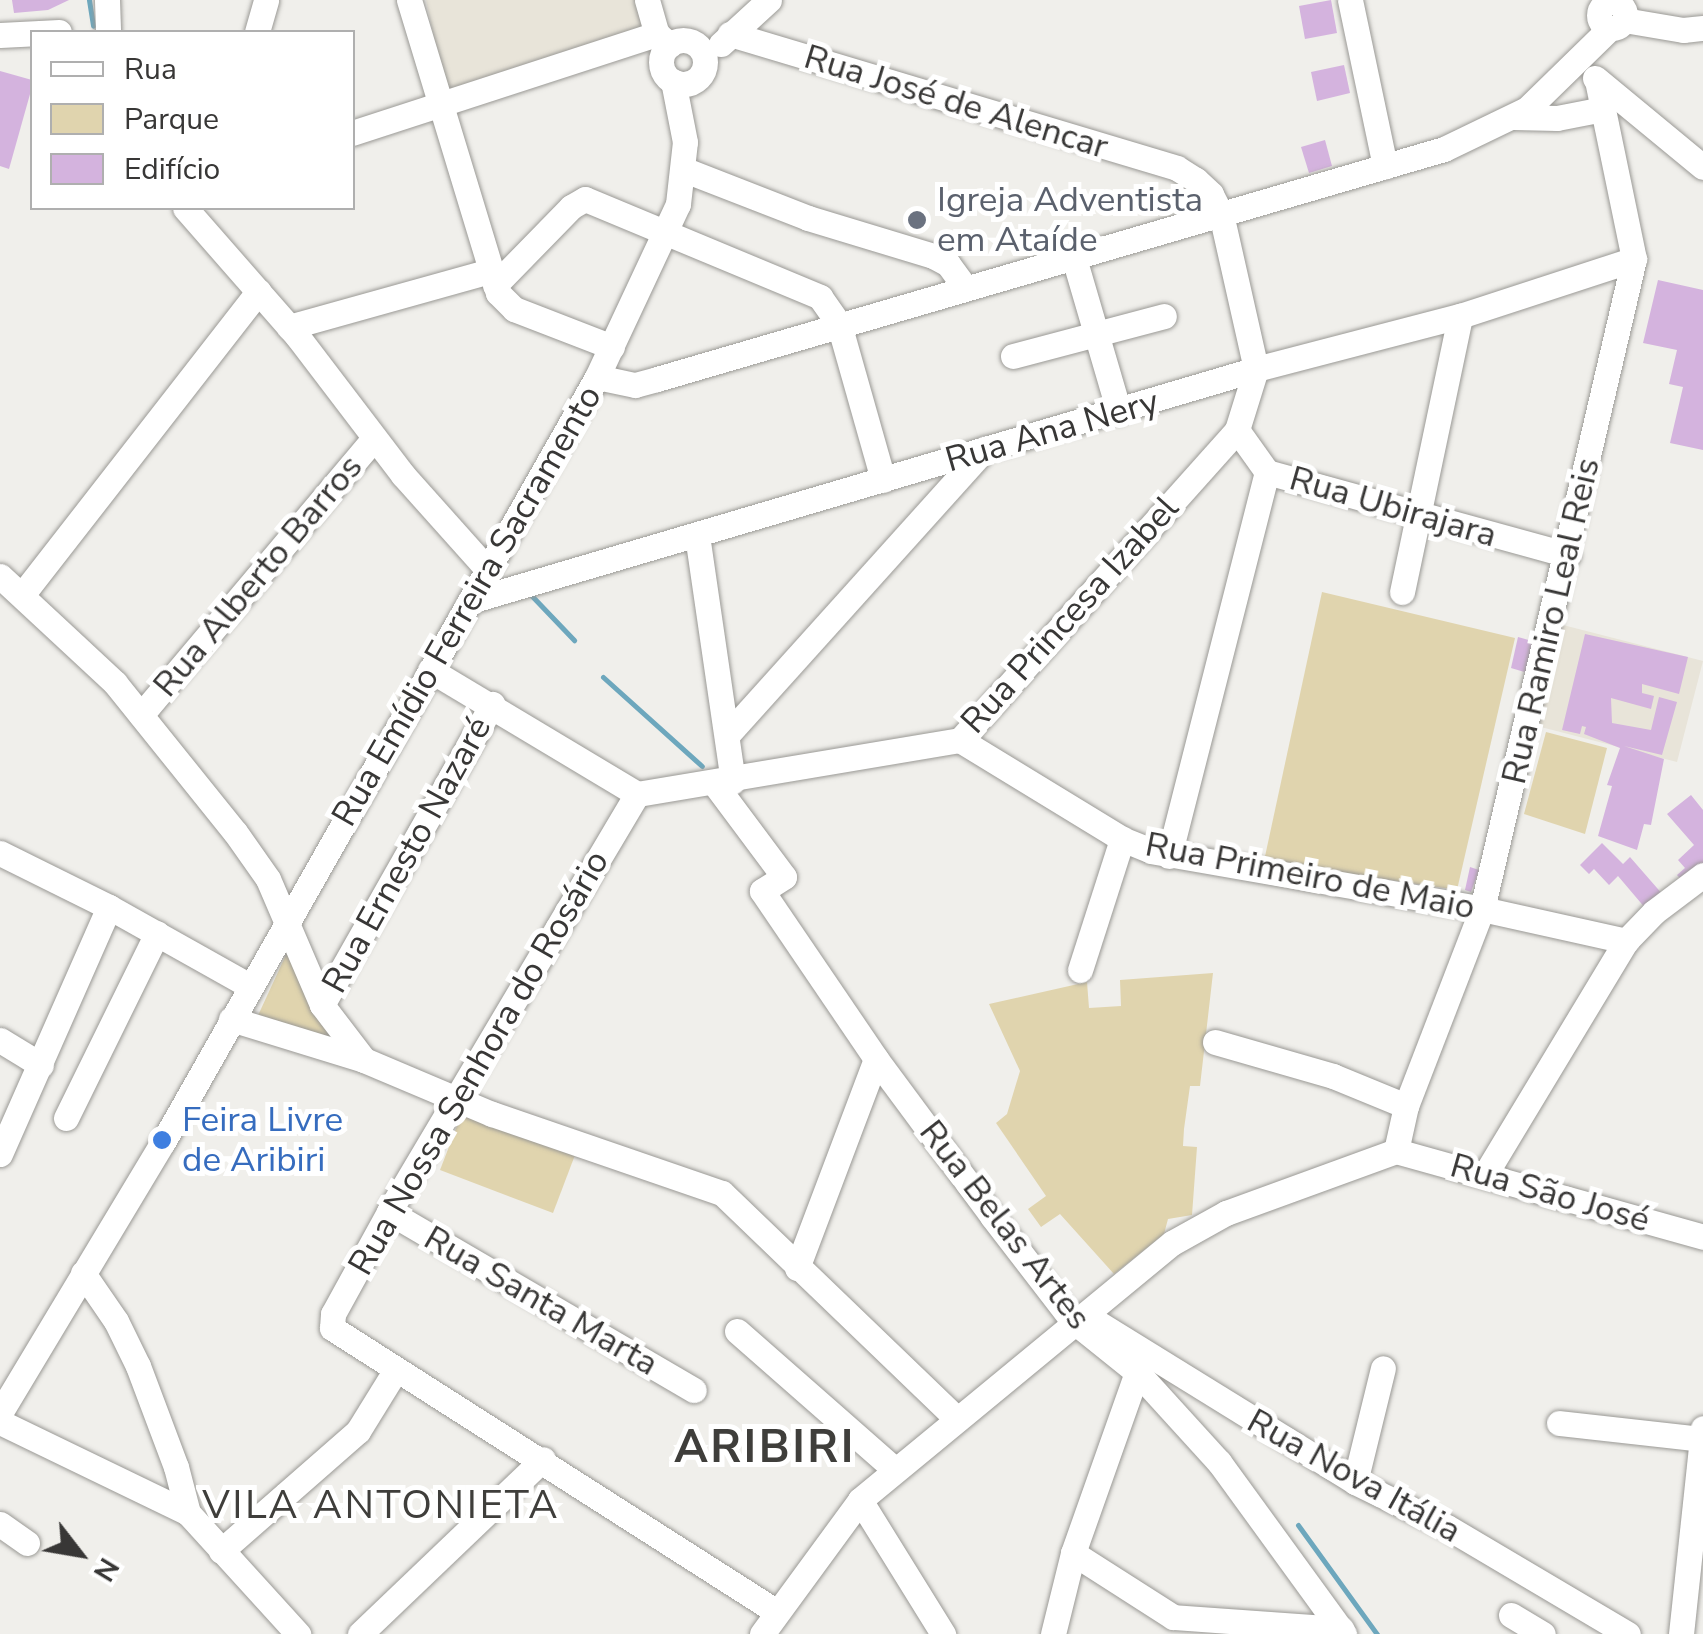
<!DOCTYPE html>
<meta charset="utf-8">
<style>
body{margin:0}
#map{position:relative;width:1703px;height:1634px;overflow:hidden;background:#f0efeb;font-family:"Nunito Sans",sans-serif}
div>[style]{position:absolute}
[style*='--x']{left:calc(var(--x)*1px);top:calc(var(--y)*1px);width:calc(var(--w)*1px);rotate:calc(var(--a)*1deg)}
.built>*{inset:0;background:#e8e4d9}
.green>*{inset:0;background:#e0d4ae}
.stream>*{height:5px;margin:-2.5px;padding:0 2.5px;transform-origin:2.5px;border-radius:2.5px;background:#6da7bd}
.building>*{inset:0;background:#d4b3de}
.roads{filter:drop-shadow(0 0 2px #9a9995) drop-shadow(0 0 2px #9a9995)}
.minor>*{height:25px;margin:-12.5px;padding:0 12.5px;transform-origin:12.5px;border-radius:12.5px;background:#fff}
.minor>.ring{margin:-12.5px;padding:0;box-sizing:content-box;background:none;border:25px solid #fff;border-radius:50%}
.dots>*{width:28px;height:28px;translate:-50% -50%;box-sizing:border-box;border:5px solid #fff;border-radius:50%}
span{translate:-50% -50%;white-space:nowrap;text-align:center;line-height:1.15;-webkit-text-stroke:10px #fff;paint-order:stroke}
.street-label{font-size:35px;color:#383736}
.worship-label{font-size:35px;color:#5b616d}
.left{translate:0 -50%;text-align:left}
.shop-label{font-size:35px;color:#366cbe}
.quarter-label{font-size:40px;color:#3f3e3b;letter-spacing:2.5px}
.district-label{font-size:45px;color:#3f3e3b;font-weight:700;letter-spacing:2.5px}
.legend{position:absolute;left:30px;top:30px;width:325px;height:180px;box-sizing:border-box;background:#fff;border:2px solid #afafaf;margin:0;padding:12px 18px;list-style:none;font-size:30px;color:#383736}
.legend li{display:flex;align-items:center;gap:20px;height:50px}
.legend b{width:50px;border:2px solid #afafaf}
.north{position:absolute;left:30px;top:1504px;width:100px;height:100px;-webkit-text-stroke:8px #fff;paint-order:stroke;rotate:121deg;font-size:28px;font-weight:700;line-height:40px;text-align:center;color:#383736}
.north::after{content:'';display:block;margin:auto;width:35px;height:45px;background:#383736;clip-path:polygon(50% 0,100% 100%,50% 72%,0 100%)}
</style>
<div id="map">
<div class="built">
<i style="clip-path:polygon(426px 0,636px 0,646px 28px,445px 92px)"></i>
<i style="clip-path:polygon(1563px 625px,1703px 661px,1677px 762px,1537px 726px)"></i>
</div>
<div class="green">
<i style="clip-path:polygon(1322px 592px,1515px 638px,1457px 890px,1264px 861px)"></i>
<i style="clip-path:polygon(1546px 732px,1607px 748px,1585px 834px,1524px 814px)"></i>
<i style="clip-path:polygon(290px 946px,337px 1034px,326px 1045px,255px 1022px)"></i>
<i style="clip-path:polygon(1213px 973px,1200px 1086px,1190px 1086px,1184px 1129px,1183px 1146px,1197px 1147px,1192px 1215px,1168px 1219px,1164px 1234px,1114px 1274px,1060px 1214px,1041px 1227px,1028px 1209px,1046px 1196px,996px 1123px,1007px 1114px,1020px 1071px,989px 1004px,1087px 982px,1089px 1008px,1121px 1006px,1120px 980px)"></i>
<i style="clip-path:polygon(462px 1113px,575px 1155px,553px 1213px,440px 1170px)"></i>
</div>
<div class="stream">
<i style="--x:89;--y:0;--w:26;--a:81"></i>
<i style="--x:530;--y:594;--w:64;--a:46.3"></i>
<i style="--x:603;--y:677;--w:133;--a:42"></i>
<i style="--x:1298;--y:1525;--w:135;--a:54.1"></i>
</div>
<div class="building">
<i style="clip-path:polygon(12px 0,69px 0,48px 10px,14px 13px)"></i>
<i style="clip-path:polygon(1331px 0,1337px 33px,1305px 39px,1299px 6px)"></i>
<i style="clip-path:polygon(1344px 65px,1350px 93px,1317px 101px,1311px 72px)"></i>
<i style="clip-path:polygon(0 71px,32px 80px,32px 87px,9px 169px,0 166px)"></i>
<i style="clip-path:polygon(1325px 140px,1332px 166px,1309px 173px,1301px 147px)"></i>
<i style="clip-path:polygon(1658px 280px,1703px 290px,1703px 450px,1670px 443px,1683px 387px,1669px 384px,1677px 350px,1643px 343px)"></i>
<i style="clip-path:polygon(1585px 634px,1688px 657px,1679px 694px,1642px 684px,1642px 693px,1654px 696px,1651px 709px,1611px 698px,1612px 723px,1651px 730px,1659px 697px,1677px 702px,1662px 755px,1624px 746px,1664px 759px,1651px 825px,1644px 824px,1637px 850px,1598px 836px,1612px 786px,1607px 785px,1620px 748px,1584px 734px,1586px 727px,1582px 726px,1580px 734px,1562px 730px)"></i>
<i style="clip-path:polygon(1518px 637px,1536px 642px,1528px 673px,1511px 668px)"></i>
<i style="clip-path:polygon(1691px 795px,1703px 810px,1703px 866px,1684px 883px,1677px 875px,1685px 868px,1678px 860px,1694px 845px,1667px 814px)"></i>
<i style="clip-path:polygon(1602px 843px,1623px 864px,1630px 857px,1664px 896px,1646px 909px,1618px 876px,1609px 885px,1594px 869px,1589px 874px,1580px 865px)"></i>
<i style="clip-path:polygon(1470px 867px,1479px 870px,1471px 892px,1465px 890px)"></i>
</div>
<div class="roads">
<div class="minor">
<i style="--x:107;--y:0;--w:32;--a:88"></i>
<i style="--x:409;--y:0;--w:306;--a:73.1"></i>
<i style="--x:498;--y:293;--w:23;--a:45"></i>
<i style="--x:514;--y:309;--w:105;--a:21.2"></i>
<i style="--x:647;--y:0;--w:35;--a:74"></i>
<i style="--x:657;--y:34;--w:17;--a:40"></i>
<i style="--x:1350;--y:0;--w:170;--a:78.1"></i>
<i class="ring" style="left:1599px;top:2px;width:1px;height:1px"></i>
<i style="--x:1624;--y:20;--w:60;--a:9.6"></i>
<i style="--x:1683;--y:30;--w:20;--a:-6"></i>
<i style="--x:257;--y:32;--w:33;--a:-74"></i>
<i style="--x:0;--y:35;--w:59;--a:-2.9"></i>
<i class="ring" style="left:661px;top:40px;width:19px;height:19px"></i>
<i style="--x:721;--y:44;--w:65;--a:-42.5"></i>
<i style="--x:1595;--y:78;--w:140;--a:39.5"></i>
<i style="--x:1514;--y:117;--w:43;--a:1.3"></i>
<i style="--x:1557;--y:118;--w:47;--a:-11.1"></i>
<i style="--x:352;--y:133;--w:321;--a:-18"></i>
<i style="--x:685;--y:170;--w:132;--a:21.3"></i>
<i style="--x:808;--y:218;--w:131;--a:16.9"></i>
<i style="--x:933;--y:256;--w:17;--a:28"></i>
<i style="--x:948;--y:264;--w:29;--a:54"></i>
<i style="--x:185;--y:208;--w:171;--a:48.8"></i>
<i style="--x:298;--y:337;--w:173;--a:52.7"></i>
<i style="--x:403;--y:475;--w:127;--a:48.2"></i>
<i style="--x:1074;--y:258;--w:160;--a:73.7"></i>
<i style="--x:495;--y:285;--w:109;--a:-45.7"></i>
<i style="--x:571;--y:207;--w:16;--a:-30"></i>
<i style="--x:585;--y:199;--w:255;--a:22.6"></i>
<i style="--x:820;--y:297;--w:33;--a:55"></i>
<i style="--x:839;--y:324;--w:162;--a:74.2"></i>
<i style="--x:289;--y:327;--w:209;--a:-15.6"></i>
<i style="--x:1013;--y:356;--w:156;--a:-14.8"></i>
<i style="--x:597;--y:377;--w:39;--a:12"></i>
<i style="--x:635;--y:385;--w:23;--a:-15"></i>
<i style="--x:657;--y:379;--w:820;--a:-16.29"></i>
<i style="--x:1444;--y:149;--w:92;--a:-25.7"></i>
<i style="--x:1527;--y:109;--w:116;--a:-44.3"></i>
<i style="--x:1237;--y:430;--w:52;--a:54.5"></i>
<i style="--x:1267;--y:472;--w:312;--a:15.4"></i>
<i style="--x:697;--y:535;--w:249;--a:81.7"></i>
<i style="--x:0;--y:576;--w:157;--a:42.9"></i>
<i style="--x:115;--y:683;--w:191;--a:51.2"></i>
<i style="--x:235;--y:832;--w:57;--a:54.9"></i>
<i style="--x:268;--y:879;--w:137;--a:66.8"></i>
<i style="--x:322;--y:1005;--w:69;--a:52.6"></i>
<i style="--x:1402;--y:592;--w:282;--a:-78.1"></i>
<i style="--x:22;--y:595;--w:385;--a:-52.1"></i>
<i style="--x:470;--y:601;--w:820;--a:-16.44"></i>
<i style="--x:1256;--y:369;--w:211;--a:-14.6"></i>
<i style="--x:1460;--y:316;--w:183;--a:-18.1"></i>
<i style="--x:430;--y:670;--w:241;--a:30.9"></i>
<i style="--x:141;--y:715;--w:362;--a:-49.9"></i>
<i style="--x:728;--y:734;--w:384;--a:-48"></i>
<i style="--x:960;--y:740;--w:190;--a:31.4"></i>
<i style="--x:1122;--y:839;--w:31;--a:22"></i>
<i style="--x:1151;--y:851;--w:336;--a:9.9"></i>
<i style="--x:1482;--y:909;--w:148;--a:12.5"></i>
<i style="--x:714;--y:783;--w:117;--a:53.3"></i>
<i style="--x:784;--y:877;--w:26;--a:148"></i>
<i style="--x:762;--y:891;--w:203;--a:55.8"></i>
<i style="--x:876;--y:1059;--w:195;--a:53.5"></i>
<i style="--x:992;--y:1216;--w:131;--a:52.4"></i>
<i style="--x:1072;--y:1320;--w:83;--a:38.7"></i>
<i style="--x:1137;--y:1372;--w:122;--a:47.7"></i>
<i style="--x:1219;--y:1462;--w:213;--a:54"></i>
<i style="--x:637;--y:794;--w:327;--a:-9.5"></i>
<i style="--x:960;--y:740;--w:416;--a:-48.2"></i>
<i style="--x:1237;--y:430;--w:64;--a:-72.7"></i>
<i style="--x:1256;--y:369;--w:159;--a:-102.7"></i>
<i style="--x:1221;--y:214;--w:22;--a:-117"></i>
<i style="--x:1211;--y:194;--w:21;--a:-137"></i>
<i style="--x:1196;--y:180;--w:22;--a:-148"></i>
<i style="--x:1177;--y:168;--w:467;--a:-163.3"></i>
<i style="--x:637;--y:794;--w:486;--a:120.7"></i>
<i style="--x:389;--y:1212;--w:116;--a:118.8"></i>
<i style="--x:333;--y:1314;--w:14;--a:94"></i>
<i style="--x:332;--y:1328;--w:528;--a:32.55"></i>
<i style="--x:0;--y:853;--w:122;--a:26.4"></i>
<i style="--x:109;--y:907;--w:162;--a:29.3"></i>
<i style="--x:1169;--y:856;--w:396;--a:-75.7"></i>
<i style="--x:1080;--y:970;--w:138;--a:-72.2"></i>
<i style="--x:322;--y:1005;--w:346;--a:-60.5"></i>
<i style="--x:231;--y:1019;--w:139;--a:17.1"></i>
<i style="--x:364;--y:1060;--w:139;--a:22.9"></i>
<i style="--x:492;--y:1114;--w:243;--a:19"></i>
<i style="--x:722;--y:1193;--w:325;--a:43.9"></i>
<i style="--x:0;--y:1040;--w:48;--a:31.4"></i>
<i style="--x:1215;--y:1042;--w:123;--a:16.1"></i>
<i style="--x:1333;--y:1076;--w:79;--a:22.3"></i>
<i style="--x:66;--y:1118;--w:206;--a:-63.8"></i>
<i style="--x:1396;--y:1151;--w:46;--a:-77.5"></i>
<i style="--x:1406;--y:1106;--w:211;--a:-68.9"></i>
<i style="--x:1482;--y:909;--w:668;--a:-76.84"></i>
<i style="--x:1634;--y:259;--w:182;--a:-101.7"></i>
<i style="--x:1396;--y:1151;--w:319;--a:15.6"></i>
<i style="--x:0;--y:1154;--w:270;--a:-66.2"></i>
<i style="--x:1486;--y:1173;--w:271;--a:-58.9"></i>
<i style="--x:1626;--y:941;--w:40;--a:-46"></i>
<i style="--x:1654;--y:912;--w:61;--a:-37.1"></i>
<i style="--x:389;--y:1212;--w:353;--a:30.3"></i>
<i style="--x:797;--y:1268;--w:223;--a:-69.3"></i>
<i style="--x:83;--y:1273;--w:58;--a:55.5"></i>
<i style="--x:116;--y:1321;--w:50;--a:63.9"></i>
<i style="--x:138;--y:1366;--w:108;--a:69.4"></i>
<i style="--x:176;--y:1467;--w:48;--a:75.4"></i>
<i style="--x:1098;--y:1323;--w:302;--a:31.7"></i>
<i style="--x:1355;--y:1482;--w:102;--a:26.1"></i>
<i style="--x:1447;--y:1527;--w:210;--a:30.6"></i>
<i style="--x:737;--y:1331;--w:209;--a:41.3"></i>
<i style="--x:0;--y:1413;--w:316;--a:-59"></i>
<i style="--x:163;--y:1142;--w:880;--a:-60.43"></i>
<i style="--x:597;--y:377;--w:191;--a:-64.9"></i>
<i style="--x:678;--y:204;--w:62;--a:-83.6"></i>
<i style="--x:685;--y:142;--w:62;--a:-101.1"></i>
<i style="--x:0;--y:1422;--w:209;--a:25.8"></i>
<i style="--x:188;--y:1513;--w:164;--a:47.7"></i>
<i style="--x:1559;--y:1423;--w:144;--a:6.4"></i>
<i style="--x:1355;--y:1482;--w:117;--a:-76.2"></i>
<i style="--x:860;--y:1500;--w:158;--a:58.2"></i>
<i style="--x:0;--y:1524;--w:33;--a:35"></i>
<i style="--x:221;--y:1551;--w:182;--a:-41.2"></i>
<i style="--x:358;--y:1431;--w:70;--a:-58.3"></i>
<i style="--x:1073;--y:1553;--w:119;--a:32.6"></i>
<i style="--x:1173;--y:1617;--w:169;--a:4.1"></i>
<i style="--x:1511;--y:1615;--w:37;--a:31"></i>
<i style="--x:360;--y:1634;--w:253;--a:-43.7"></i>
<i style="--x:762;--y:1634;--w:166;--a:-53.8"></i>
<i style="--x:860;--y:1500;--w:404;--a:-39.5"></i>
<i style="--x:1172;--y:1243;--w:62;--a:-29.1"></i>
<i style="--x:1226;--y:1213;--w:181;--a:-20"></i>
<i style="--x:1053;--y:1634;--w:83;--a:-76.1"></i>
<i style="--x:1073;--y:1553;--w:192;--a:-70.5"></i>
<i style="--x:1681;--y:1634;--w:207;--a:-83.9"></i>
</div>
</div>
<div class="dots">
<i style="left:917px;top:220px;background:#6b7280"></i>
<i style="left:162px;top:1140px;background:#3f7fe0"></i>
</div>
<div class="street-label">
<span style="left:956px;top:102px;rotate:17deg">Rua José de Alencar</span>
<span style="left:1052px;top:431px;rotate:-16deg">Rua Ana Nery</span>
<span style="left:1393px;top:507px;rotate:16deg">Rua Ubirajara</span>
<span style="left:258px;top:576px;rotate:-50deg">Rua Alberto Barros</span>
<span style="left:467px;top:606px;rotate:-60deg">Rua Emídio Ferreira Sacramento</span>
<span style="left:1070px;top:615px;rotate:-48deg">Rua Princesa Izabel</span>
<span style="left:1551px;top:621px;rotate:-77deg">Rua Ramiro Leal Reis</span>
<span style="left:407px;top:855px;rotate:-61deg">Rua Ernesto Nazaré</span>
<span style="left:1310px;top:876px;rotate:11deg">Rua Primeiro de Maio</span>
<span style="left:479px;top:1063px;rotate:-60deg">Rua Nossa Senhora do Rosário</span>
<span style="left:1550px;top:1193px;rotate:16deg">Rua São José</span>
<span style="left:1005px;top:1225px;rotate:52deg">Rua Belas Artes</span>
<span style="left:541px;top:1301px;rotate:30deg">Rua Santa Marta</span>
<span style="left:1354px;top:1476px;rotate:29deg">Rua Nova Itália</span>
</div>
<div class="worship-label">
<span class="left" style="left:937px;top:220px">Igreja Adventista<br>em Ataíde</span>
</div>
<div class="shop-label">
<span class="left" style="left:182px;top:1140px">Feira Livre<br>de Aribiri</span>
</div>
<div class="quarter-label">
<span style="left:381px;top:1505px">VILA ANTONIETA</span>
</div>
<div class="district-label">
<span style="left:765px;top:1448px">ARIBIRI</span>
</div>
<ul class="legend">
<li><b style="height:12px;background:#fff"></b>Rua</li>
<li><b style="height:28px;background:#e0d4ae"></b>Parque</li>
<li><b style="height:28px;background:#d4b3de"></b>Edifício</li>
</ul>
<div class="north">N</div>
</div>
